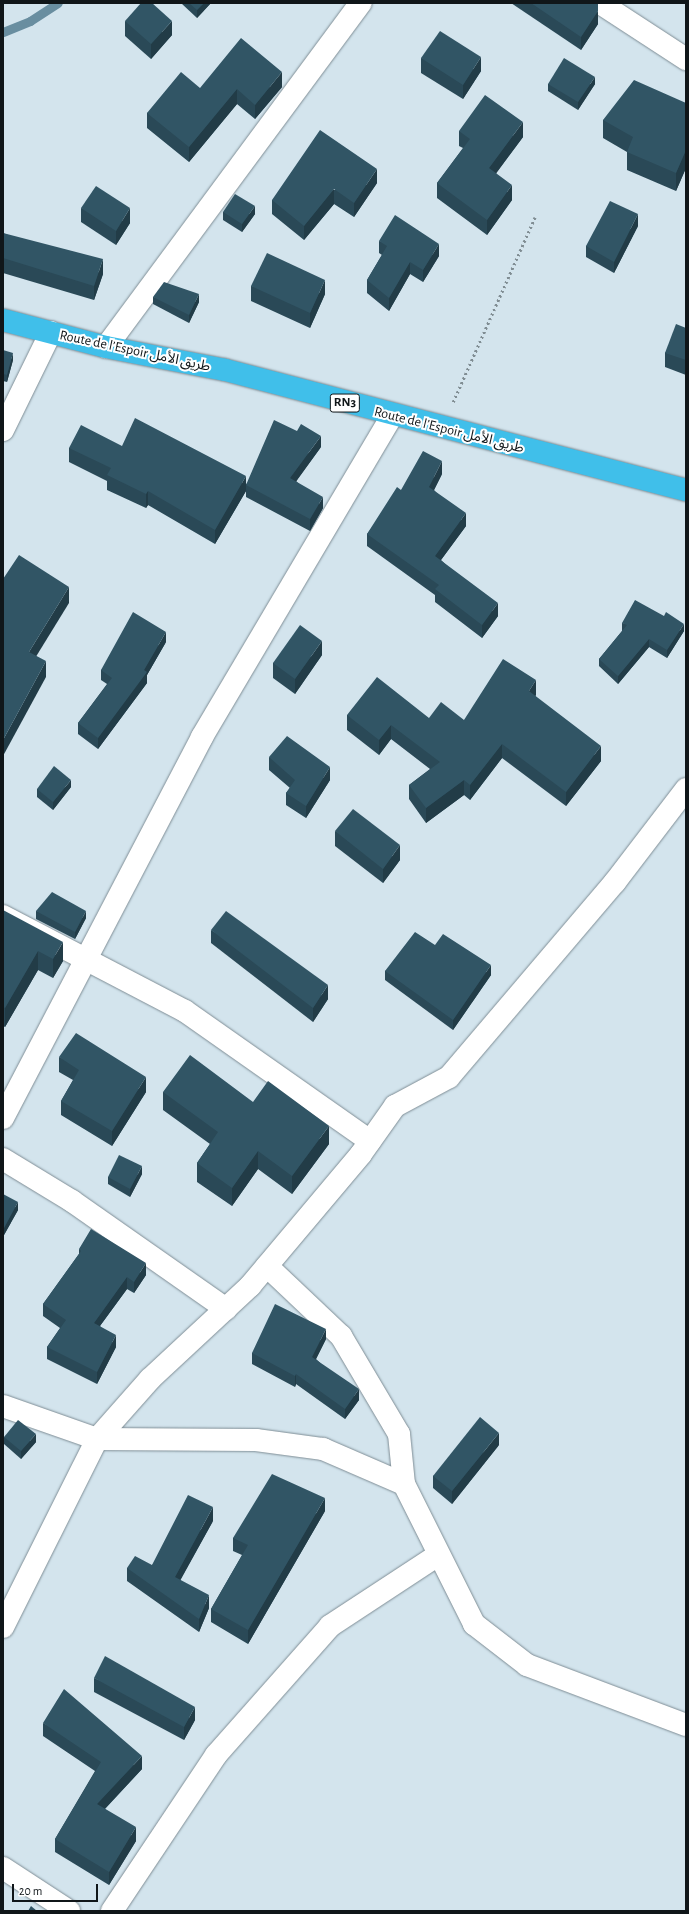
<!DOCTYPE html>
<meta charset="utf-8">
<style>
body{margin:0}
#map{position:relative;width:689px;height:1914px;overflow:hidden;background:#d3e4ed;font-family:"Alegreya Sans","Noto Sans Arabic",sans-serif}
div>[style]{position:absolute}
[style*='--x']{left:calc(var(--x)*1px);top:calc(var(--y)*1px);width:calc(var(--w)*1px);rotate:calc(var(--a)*1deg)}
.stream>*{height:9px;margin:-4.5px;padding:0 4.5px;transform-origin:4.5px;border-radius:4.5px;background:#698ea0}
.path>*{height:2.5px;margin-top:-1.25px;transform-origin:0;background:repeating-linear-gradient(90deg,#808d93 0 2px,transparent 0 5px)}
.roads{filter:drop-shadow(0 0 1px #7e8d95) drop-shadow(0 0 1px #7e8d95)}
.minor>*{height:22px;margin:-11px;padding:0 11px;transform-origin:11px;border-radius:11px;background:#fff}
.trunk>*{height:22px;margin:-11px;padding:0 11px;transform-origin:11px;border-radius:11px;background:#40bfea}
.wall>*{inset:0;background:#2a4957}
.shaded-wall>*{inset:0;background:#223c47}
.building>*{inset:0;background:#315565}
span{translate:-50% -50%;white-space:nowrap;text-align:center;line-height:1.15;-webkit-text-stroke:4px #fff;paint-order:stroke}
.shield-label span{padding:1px 3px;background:#fff;border:1px solid;border-radius:3px;-webkit-text-stroke-width:0}
.shield-label{font-size:13px;color:#101619;font-weight:700}
.street-label{font-size:14px;color:#101619}
.frame{position:absolute;inset:0;border:4px solid #101619;pointer-events:none}
.scale{position:absolute;left:12px;top:1884px;width:86px;height:18px;box-sizing:border-box;border:2px solid #101619;border-top:0;padding-left:5px;font-size:12px;line-height:14px;white-space:nowrap;color:#101619;-webkit-text-stroke:3px #fff;paint-order:stroke}
</style>
<div id="map">
<div class="stream">
<i style="--x:3;--y:32;--w:29;--a:-22"></i>
<i style="--x:30;--y:21;--w:33;--a:-33"></i>
</div>
<div class="path">
<i style="--x:453;--y:402;--w:202;--a:-66.1"></i>
</div>
<div class="roads">
<div class="minor">
<i style="--x:600;--y:3;--w:103;--a:33.1"></i>
<i style="--x:106;--y:347;--w:428;--a:-53.5"></i>
<i style="--x:3;--y:430;--w:109;--a:-63.9"></i>
<i style="--x:3;--y:916;--w:205;--a:27.6"></i>
<i style="--x:185;--y:1011;--w:226;--a:35.1"></i>
<i style="--x:3;--y:1118;--w:430;--a:-62.4"></i>
<i style="--x:202;--y:737;--w:373;--a:-59.4"></i>
<i style="--x:3;--y:1159;--w:81;--a:31.3"></i>
<i style="--x:72;--y:1201;--w:188;--a:35"></i>
<i style="--x:267;--y:1266;--w:102;--a:43.4"></i>
<i style="--x:341;--y:1336;--w:114;--a:59.4"></i>
<i style="--x:399;--y:1434;--w:50;--a:84.3"></i>
<i style="--x:3;--y:1406;--w:100;--a:19.3"></i>
<i style="--x:97;--y:1439;--w:159;--a:0.4"></i>
<i style="--x:256;--y:1440;--w:68;--a:7.7"></i>
<i style="--x:323;--y:1449;--w:88;--a:23.4"></i>
<i style="--x:404;--y:1484;--w:157;--a:63.4"></i>
<i style="--x:474;--y:1624;--w:67;--a:37.7"></i>
<i style="--x:527;--y:1665;--w:170;--a:20.7"></i>
<i style="--x:3;--y:1627;--w:210;--a:-63.4"></i>
<i style="--x:97;--y:1439;--w:80;--a:-48.5"></i>
<i style="--x:150;--y:1379;--w:137;--a:-42.9"></i>
<i style="--x:250;--y:1286;--w:172;--a:-49.9"></i>
<i style="--x:361;--y:1154;--w:59;--a:-54.7"></i>
<i style="--x:395;--y:1106;--w:61;--a:-28.2"></i>
<i style="--x:449;--y:1077;--w:256;--a:-49.6"></i>
<i style="--x:615;--y:882;--w:117;--a:-52.6"></i>
<i style="--x:3;--y:1868;--w:79;--a:33.1"></i>
<i style="--x:112;--y:1911;--w:187;--a:-56.3"></i>
<i style="--x:216;--y:1755;--w:172;--a:-48.5"></i>
<i style="--x:330;--y:1626;--w:129;--a:-33.3"></i>
</div>
<div class="trunk">
<i style="--x:3;--y:320;--w:106;--a:14.7"></i>
<i style="--x:106;--y:347;--w:121;--a:10.9"></i>
<i style="--x:225;--y:370;--w:476;--a:14.6"></i>
</div>
</div>
<div class="wall">
<i style="clip-path:polygon(181px 3px,211px 3px,197px 18px)"></i>
<i style="clip-path:polygon(511px 3px,597px 3px,598px 24px,581px 50px)"></i>
<i style="clip-path:polygon(125px 21px,172px 35px,151px 59px,125px 36px)"></i>
<i style="clip-path:polygon(421px 58px,481px 71px,463px 99px,421px 73px)"></i>
<i style="clip-path:polygon(548px 84px,595px 84px,578px 110px,548px 91px)"></i>
<i style="clip-path:polygon(282px 87px,255px 119px,237px 104px,189px 162px,147px 128px,147px 113px,200px 88px)"></i>
<i style="clip-path:polygon(686px 103px,686px 168px,676px 191px,627px 170px,627px 152px,603px 138px,603px 120px)"></i>
<i style="clip-path:polygon(459px 131px,523px 137px,496px 173px,512px 200px,487px 235px,437px 198px,437px 183px,463px 148px,459px 146px)"></i>
<i style="clip-path:polygon(377px 183px,354px 217px,334px 204px,304px 240px,272px 214px,272px 200px)"></i>
<i style="clip-path:polygon(81px 208px,130px 223px,116px 245px,81px 222px)"></i>
<i style="clip-path:polygon(223px 212px,255px 214px,242px 232px,223px 220px)"></i>
<i style="clip-path:polygon(638px 226px,614px 273px,586px 257px,586px 246px)"></i>
<i style="clip-path:polygon(3px 233px,103px 274px,94px 300px,3px 273px)"></i>
<i style="clip-path:polygon(379px 241px,439px 256px,423px 282px,410px 274px,389px 311px,367px 293px,367px 280px,382px 255px,379px 253px)"></i>
<i style="clip-path:polygon(251px 286px,325px 294px,310px 328px,251px 301px)"></i>
<i style="clip-path:polygon(153px 297px,199px 302px,189px 323px,153px 304px)"></i>
<i style="clip-path:polygon(686px 328px,686px 375px,665px 367px,665px 353px)"></i>
<i style="clip-path:polygon(3px 350px,13px 360px,7px 382px,3px 381px)"></i>
<i style="clip-path:polygon(122px 446px,246px 484px,321px 447px,296px 481px,323px 508px,310px 531px,246px 497px,246px 491px,215px 544px,148px 505px,146px 508px,107px 490px,107px 481px,69px 462px,69px 448px)"></i>
<i style="clip-path:polygon(442px 474px,434px 490px,466px 526px,441px 560px,498px 616px,482px 638px,435px 602px,435px 595px,367px 546px,367px 534px,401px 490px)"></i>
<i style="clip-path:polygon(622px 623px,684px 631px,667px 658px,649px 647px,618px 684px,599px 666px,599px 659px,622px 631px)"></i>
<i style="clip-path:polygon(166px 642px,147px 675px,147px 683px,98px 749px,78px 734px,78px 723px,107px 684px,101px 680px,101px 670px)"></i>
<i style="clip-path:polygon(322px 655px,295px 694px,273px 678px,273px 663px)"></i>
<i style="clip-path:polygon(536px 695px,535px 696px,601px 761px,566px 806px,502px 758px,470px 800px,464px 795px,426px 823px,409px 799px,409px 785px,430px 769px,391px 739px,379px 755px,347px 730px,347px 715px,429px 718px,464px 720px)"></i>
<i style="clip-path:polygon(269px 757px,330px 780px,306px 818px,286px 805px,286px 793px,290px 788px,269px 770px)"></i>
<i style="clip-path:polygon(71px 787px,53px 810px,37px 797px,37px 789px)"></i>
<i style="clip-path:polygon(335px 831px,400px 860px,383px 883px,335px 846px)"></i>
<i style="clip-path:polygon(3px 910px,63px 961px,53px 978px,38px 970px,5px 1027px,3px 1026px)"></i>
<i style="clip-path:polygon(36px 911px,86px 918px,75px 939px,36px 919px)"></i>
<i style="clip-path:polygon(211px 930px,328px 999px,313px 1022px,211px 943px)"></i>
<i style="clip-path:polygon(435px 945px,491px 975px,453px 1030px,385px 980px,385px 971px)"></i>
<i style="clip-path:polygon(59px 1057px,146px 1092px,112px 1146px,61px 1115px,61px 1101px,73px 1080px,59px 1072px)"></i>
<i style="clip-path:polygon(163px 1092px,253px 1102px,329px 1144px,292px 1194px,258px 1169px,232px 1206px,197px 1182px,197px 1163px,210px 1144px,163px 1110px)"></i>
<i style="clip-path:polygon(142px 1174px,130px 1197px,108px 1184px,108px 1177px)"></i>
<i style="clip-path:polygon(3px 1194px,18px 1210px,4px 1235px,3px 1235px)"></i>
<i style="clip-path:polygon(79px 1249px,146px 1275px,134px 1293px,127px 1289px,100px 1326px,116px 1347px,97px 1384px,47px 1359px,47px 1347px,60px 1328px,43px 1316px,43px 1304px,79px 1254px)"></i>
<i style="clip-path:polygon(326px 1339px,316px 1359px,359px 1400px,345px 1419px,296px 1384px,295px 1387px,252px 1364px,252px 1353px)"></i>
<i style="clip-path:polygon(4px 1437px,36px 1442px,21px 1459px,4px 1444px)"></i>
<i style="clip-path:polygon(499px 1445px,452px 1504px,433px 1488px,433px 1476px)"></i>
<i style="clip-path:polygon(325px 1511px,248px 1644px,211px 1622px,211px 1609px,242px 1555px,233px 1551px,233px 1538px)"></i>
<i style="clip-path:polygon(213px 1521px,180px 1580px,209px 1608px,199px 1632px,127px 1581px,127px 1568px,152px 1565px)"></i>
<i style="clip-path:polygon(94px 1678px,195px 1720px,184px 1740px,94px 1692px)"></i>
<i style="clip-path:polygon(43px 1723px,142px 1769px,105px 1809px,136px 1841px,109px 1885px,55px 1852px,55px 1839px,95px 1771px,43px 1736px)"></i>
</div>
<div class="shaded-wall">
<i style="clip-path:polygon(204px 3px,211px 3px,197px 18px,197px 10px)"></i>
<i style="clip-path:polygon(598px 11px,598px 24px,581px 50px,581px 37px)"></i>
<i style="clip-path:polygon(172px 21px,172px 35px,151px 59px,151px 44px)"></i>
<i style="clip-path:polygon(481px 57px,481px 71px,463px 99px,463px 85px)"></i>
<i style="clip-path:polygon(282px 72px,282px 87px,255px 119px,255px 105px)"></i>
<i style="clip-path:polygon(595px 77px,595px 84px,578px 110px,578px 102px)"></i>
<i style="clip-path:polygon(237px 89px,237px 104px,189px 162px,189px 147px)"></i>
<i style="clip-path:polygon(523px 122px,523px 137px,489px 183px,489px 168px)"></i>
<i style="clip-path:polygon(686px 150px,686px 168px,676px 191px,676px 173px)"></i>
<i style="clip-path:polygon(377px 169px,377px 183px,354px 217px,354px 203px)"></i>
<i style="clip-path:polygon(512px 185px,512px 200px,487px 235px,487px 220px)"></i>
<i style="clip-path:polygon(334px 189px,334px 204px,304px 240px,304px 226px)"></i>
<i style="clip-path:polygon(255px 206px,255px 214px,242px 232px,242px 224px)"></i>
<i style="clip-path:polygon(130px 208px,130px 223px,116px 245px,116px 231px)"></i>
<i style="clip-path:polygon(638px 214px,638px 226px,614px 273px,614px 262px)"></i>
<i style="clip-path:polygon(439px 244px,439px 256px,423px 282px,423px 270px)"></i>
<i style="clip-path:polygon(103px 259px,103px 274px,94px 300px,94px 286px)"></i>
<i style="clip-path:polygon(410px 262px,410px 274px,389px 311px,389px 298px)"></i>
<i style="clip-path:polygon(325px 280px,325px 294px,310px 328px,310px 313px)"></i>
<i style="clip-path:polygon(199px 294px,199px 302px,189px 323px,189px 315px)"></i>
<i style="clip-path:polygon(13px 353px,13px 360px,7px 382px,7px 375px)"></i>
<i style="clip-path:polygon(321px 436px,321px 447px,290px 490px,290px 478px)"></i>
<i style="clip-path:polygon(442px 461px,442px 474px,429px 500px,429px 487px)"></i>
<i style="clip-path:polygon(246px 476px,246px 491px,215px 544px,215px 530px)"></i>
<i style="clip-path:polygon(148px 491px,148px 505px,146px 508px,146px 494px)"></i>
<i style="clip-path:polygon(323px 497px,323px 508px,310px 531px,310px 519px)"></i>
<i style="clip-path:polygon(466px 513px,466px 526px,435px 568px,435px 556px)"></i>
<i style="clip-path:polygon(69px 587px,69px 603px,29px 668px,29px 652px)"></i>
<i style="clip-path:polygon(498px 603px,498px 616px,482px 638px,482px 625px)"></i>
<i style="clip-path:polygon(684px 624px,684px 631px,667px 658px,667px 650px)"></i>
<i style="clip-path:polygon(166px 632px,166px 642px,147px 675px,147px 683px,98px 749px,98px 738px,144px 670px)"></i>
<i style="clip-path:polygon(649px 639px,649px 647px,618px 684px,618px 676px)"></i>
<i style="clip-path:polygon(322px 641px,322px 655px,295px 694px,295px 679px)"></i>
<i style="clip-path:polygon(46px 661px,46px 677px,3px 756px,3px 740px)"></i>
<i style="clip-path:polygon(536px 680px,536px 695px,529px 706px,529px 691px)"></i>
<i style="clip-path:polygon(391px 725px,391px 739px,379px 755px,379px 740px)"></i>
<i style="clip-path:polygon(502px 744px,502px 758px,470px 800px,470px 785px)"></i>
<i style="clip-path:polygon(601px 746px,601px 761px,566px 806px,566px 792px)"></i>
<i style="clip-path:polygon(330px 767px,330px 780px,306px 818px,306px 806px)"></i>
<i style="clip-path:polygon(71px 780px,71px 787px,53px 810px,53px 802px)"></i>
<i style="clip-path:polygon(464px 780px,464px 795px,426px 823px,426px 808px)"></i>
<i style="clip-path:polygon(400px 845px,400px 860px,383px 883px,383px 869px)"></i>
<i style="clip-path:polygon(86px 911px,86px 918px,75px 939px,75px 932px)"></i>
<i style="clip-path:polygon(63px 942px,63px 961px,53px 978px,53px 959px)"></i>
<i style="clip-path:polygon(38px 951px,38px 970px,5px 1027px,5px 1008px)"></i>
<i style="clip-path:polygon(491px 965px,491px 975px,453px 1030px,453px 1020px)"></i>
<i style="clip-path:polygon(328px 985px,328px 999px,313px 1022px,313px 1008px)"></i>
<i style="clip-path:polygon(146px 1077px,146px 1092px,112px 1146px,112px 1131px)"></i>
<i style="clip-path:polygon(329px 1126px,329px 1144px,292px 1194px,292px 1176px)"></i>
<i style="clip-path:polygon(258px 1151px,258px 1169px,232px 1206px,232px 1188px)"></i>
<i style="clip-path:polygon(142px 1166px,142px 1174px,130px 1197px,130px 1189px)"></i>
<i style="clip-path:polygon(18px 1202px,18px 1210px,4px 1235px,4px 1228px)"></i>
<i style="clip-path:polygon(146px 1263px,146px 1275px,134px 1293px,134px 1282px)"></i>
<i style="clip-path:polygon(127px 1277px,127px 1289px,94px 1334px,94px 1323px)"></i>
<i style="clip-path:polygon(326px 1329px,326px 1339px,312px 1367px,312px 1357px)"></i>
<i style="clip-path:polygon(116px 1335px,116px 1347px,97px 1384px,97px 1372px)"></i>
<i style="clip-path:polygon(296px 1374px,296px 1384px,295px 1387px,295px 1376px)"></i>
<i style="clip-path:polygon(359px 1389px,359px 1400px,345px 1419px,345px 1409px)"></i>
<i style="clip-path:polygon(499px 1433px,499px 1445px,452px 1504px,452px 1491px)"></i>
<i style="clip-path:polygon(36px 1434px,36px 1442px,21px 1459px,21px 1451px)"></i>
<i style="clip-path:polygon(325px 1498px,325px 1511px,248px 1644px,248px 1630px)"></i>
<i style="clip-path:polygon(213px 1507px,213px 1521px,175px 1590px,175px 1577px)"></i>
<i style="clip-path:polygon(209px 1595px,209px 1608px,199px 1632px,199px 1619px)"></i>
<i style="clip-path:polygon(195px 1707px,195px 1720px,184px 1740px,184px 1727px)"></i>
<i style="clip-path:polygon(142px 1756px,142px 1769px,97px 1817px,97px 1804px)"></i>
<i style="clip-path:polygon(136px 1827px,136px 1841px,109px 1885px,109px 1872px)"></i>
</div>
<div class="building">
<i style="clip-path:polygon(141px 3px,152px 3px,172px 21px,151px 44px,125px 21px)"></i>
<i style="clip-path:polygon(189px 3px,204px 3px,197px 10px)"></i>
<i style="clip-path:polygon(531px 3px,597px 3px,598px 4px,598px 11px,581px 37px)"></i>
<i style="clip-path:polygon(440px 31px,481px 57px,463px 85px,421px 58px)"></i>
<i style="clip-path:polygon(241px 38px,282px 72px,255px 105px,237px 89px,189px 147px,147px 113px,181px 72px,200px 88px)"></i>
<i style="clip-path:polygon(564px 58px,595px 77px,578px 102px,548px 84px)"></i>
<i style="clip-path:polygon(634px 80px,686px 103px,686px 150px,676px 173px,627px 152px,633px 137px,603px 120px)"></i>
<i style="clip-path:polygon(485px 95px,523px 122px,489px 168px,512px 185px,487px 220px,437px 183px,470px 139px,459px 131px)"></i>
<i style="clip-path:polygon(320px 130px,377px 169px,354px 203px,334px 189px,304px 226px,272px 200px)"></i>
<i style="clip-path:polygon(96px 186px,130px 208px,116px 231px,81px 208px)"></i>
<i style="clip-path:polygon(235px 194px,255px 206px,242px 224px,223px 212px)"></i>
<i style="clip-path:polygon(610px 201px,638px 214px,614px 262px,586px 246px)"></i>
<i style="clip-path:polygon(395px 215px,439px 244px,423px 270px,410px 262px,389px 298px,367px 280px,387px 246px,379px 241px)"></i>
<i style="clip-path:polygon(3px 233px,103px 259px,94px 286px,3px 258px)"></i>
<i style="clip-path:polygon(267px 253px,325px 280px,310px 313px,251px 286px)"></i>
<i style="clip-path:polygon(164px 282px,199px 294px,189px 315px,153px 297px)"></i>
<i style="clip-path:polygon(676px 324px,686px 328px,686px 360px,665px 353px)"></i>
<i style="clip-path:polygon(3px 350px,13px 353px,7px 375px,3px 374px)"></i>
<i style="clip-path:polygon(135px 418px,246px 476px,215px 530px,148px 491px,146px 494px,107px 475px,111px 468px,69px 448px,81px 425px,122px 446px)"></i>
<i style="clip-path:polygon(274px 420px,297px 431px,301px 424px,321px 436px,290px 478px,323px 497px,310px 519px,246px 485px)"></i>
<i style="clip-path:polygon(423px 451px,442px 461px,429px 487px,466px 513px,435px 556px,498px 603px,482px 625px,435px 589px,439px 585px,367px 534px,397px 487px,401px 490px)"></i>
<i style="clip-path:polygon(19px 555px,69px 587px,29px 652px,46px 661px,3px 740px,3px 579px)"></i>
<i style="clip-path:polygon(635px 600px,664px 616px,666px 612px,684px 624px,667px 650px,649px 639px,618px 676px,599px 659px,627px 625px,622px 623px)"></i>
<i style="clip-path:polygon(133px 612px,166px 632px,144px 670px,147px 672px,98px 738px,78px 723px,112px 678px,101px 670px)"></i>
<i style="clip-path:polygon(300px 625px,322px 641px,295px 679px,273px 663px)"></i>
<i style="clip-path:polygon(503px 659px,536px 680px,529px 691px,601px 746px,566px 792px,502px 744px,470px 785px,464px 780px,426px 808px,409px 785px,440px 762px,391px 725px,379px 740px,347px 715px,377px 677px,429px 718px,441px 702px,464px 720px)"></i>
<i style="clip-path:polygon(287px 736px,330px 767px,306px 806px,286px 793px,295px 780px,269px 757px)"></i>
<i style="clip-path:polygon(54px 766px,71px 780px,53px 802px,37px 789px)"></i>
<i style="clip-path:polygon(353px 809px,400px 845px,383px 869px,335px 831px)"></i>
<i style="clip-path:polygon(52px 892px,86px 911px,75px 932px,36px 911px)"></i>
<i style="clip-path:polygon(3px 910px,63px 942px,53px 959px,38px 951px,5px 1008px,3px 1007px)"></i>
<i style="clip-path:polygon(226px 911px,328px 985px,313px 1008px,211px 930px)"></i>
<i style="clip-path:polygon(415px 932px,435px 945px,443px 934px,491px 965px,453px 1020px,385px 971px)"></i>
<i style="clip-path:polygon(76px 1033px,146px 1077px,112px 1131px,61px 1101px,79px 1070px,59px 1057px)"></i>
<i style="clip-path:polygon(190px 1055px,253px 1102px,268px 1081px,329px 1126px,292px 1176px,258px 1151px,232px 1188px,197px 1163px,218px 1132px,163px 1092px)"></i>
<i style="clip-path:polygon(119px 1155px,142px 1166px,130px 1189px,108px 1177px)"></i>
<i style="clip-path:polygon(3px 1194px,18px 1202px,4px 1228px,3px 1227px)"></i>
<i style="clip-path:polygon(91px 1229px,146px 1263px,134px 1282px,127px 1277px,94px 1323px,116px 1335px,97px 1372px,47px 1347px,66px 1320px,43px 1304px,81px 1251px,79px 1249px)"></i>
<i style="clip-path:polygon(275px 1304px,326px 1329px,312px 1357px,359px 1389px,345px 1409px,296px 1374px,295px 1376px,252px 1353px)"></i>
<i style="clip-path:polygon(480px 1417px,499px 1433px,452px 1491px,433px 1476px)"></i>
<i style="clip-path:polygon(18px 1420px,36px 1434px,21px 1451px,4px 1437px)"></i>
<i style="clip-path:polygon(272px 1474px,325px 1498px,248px 1630px,211px 1609px,248px 1545px,233px 1538px)"></i>
<i style="clip-path:polygon(188px 1495px,213px 1507px,175px 1577px,209px 1595px,199px 1619px,127px 1568px,135px 1556px,152px 1565px)"></i>
<i style="clip-path:polygon(105px 1656px,195px 1707px,184px 1727px,94px 1678px)"></i>
<i style="clip-path:polygon(64px 1689px,142px 1756px,97px 1804px,136px 1827px,109px 1872px,55px 1839px,101px 1762px,43px 1723px)"></i>
<i style="clip-path:polygon(31px 1906px,37px 1911px,28px 1911px)"></i>
</div>
<div class="shield-label">
<span style="left:345px;top:403px">RN3</span>
</div>
<div class="street-label">
<span style="left:135px;top:351px;rotate:12deg">Route de l’Espoir طريق الأمل</span>
<span style="left:449px;top:430px;rotate:14deg">Route de l’Espoir طريق الأمل</span>
</div>
<div class="frame"></div>
<div class="scale">20 m</div>
</div>
